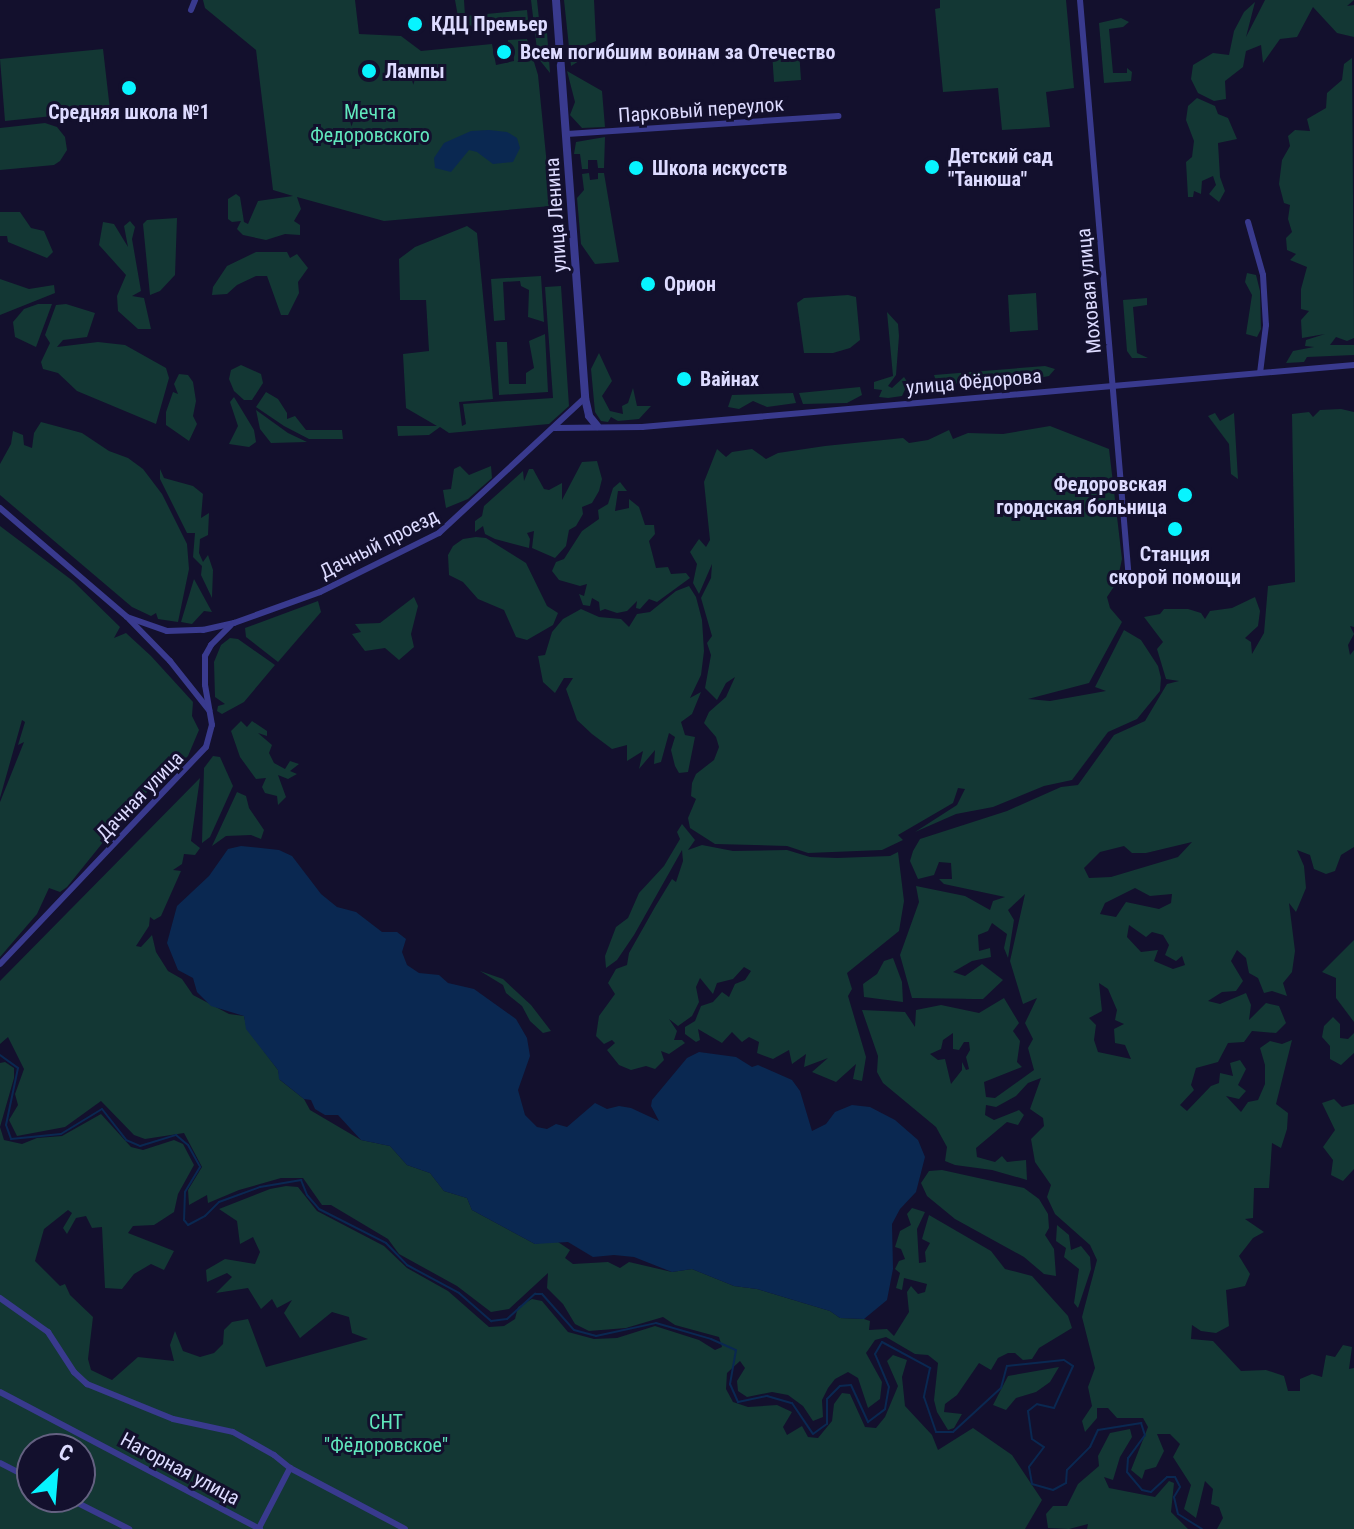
<!DOCTYPE html>
<meta charset="utf-8">
<style>
body{margin:0}
#map{position:relative;width:1354px;height:1529px;overflow:hidden;background:#13102d;font-family:"Roboto Condensed",sans-serif}
div>[style]{position:absolute}
[style*='--x']{left:calc(var(--x)*1px);top:calc(var(--y)*1px);width:calc(var(--w)*1px);rotate:calc(var(--a)*1deg)}
.green>*{inset:0;background:#133734}
.water>*{inset:0;background:#0a2851}
.stream>*{height:2px;margin:-1px;padding:0 1px;transform-origin:1px;border-radius:1px;background:#0a2851}
.minor>*{height:6px;margin:-3px;padding:0 3px;transform-origin:3px;border-radius:3px;background:#393a8e}
.tertiary>*{height:8px;margin:-4px;padding:0 4px;transform-origin:4px;border-radius:4px;background:#393a8e}
.dots>*{width:22px;height:22px;translate:-50% -50%;box-sizing:border-box;border:4px solid #13102d;border-radius:50%}
span{translate:-50% -50%;white-space:nowrap;text-align:center;line-height:1.15;-webkit-text-stroke:6px #13102d;paint-order:stroke}
.poi-label{font-size:20px;color:#dddbff;font-weight:700}
.left{translate:0 -50%;text-align:left}
.right{translate:-100% -50%;text-align:right}
.street-label{font-size:20px;color:#dddbff}
.park-label{font-size:20px;color:#60e7bd}
.north{position:absolute;left:16px;top:1433px;width:80px;height:80px;box-sizing:border-box;background:#13102d;border:2px solid #646181;border-radius:50%;rotate:26deg;font-size:22px;font-weight:700;line-height:32px;text-align:center;color:#dddbff}
.north::after{content:'';display:block;margin:auto;width:28px;height:36px;background:#07f4ff;clip-path:polygon(50% 0,100% 100%,50% 72%,0 100%)}
</style>
<div id="map">
<div class="green">
<i style="clip-path:polygon(203px 0,355px 0,359px 34px,401px 36px,421px 51px,492px 44px,496px 65px,514px 61px,513px 47px,508px 46px,508px 40px,527px 39px,538px 75px,551px 206px,384px 221px,297px 197px,301px 209px,294px 221px,300px 225px,300px 235px,285px 234px,266px 240px,243px 235px,237px 229px,241px 221px,232px 222px,228px 219px,228px 199px,236px 194px,240px 197px,244px 222px,248px 224px,258px 201px,293px 196px,273px 190px,256px 50px,205px 8px)"></i>
<i style="clip-path:polygon(455px 0,464px 0,465px 16px,527px 10px,528px 20px,460px 28px)"></i>
<i style="clip-path:polygon(531px 0,537px 0,539px 19px,546px 19px,550px 73px,538px 58px)"></i>
<i style="clip-path:polygon(564px 0,594px 0,596px 41px,586px 45px,586px 51px,579px 52px,579px 61px,571px 66px)"></i>
<i style="clip-path:polygon(940px 0,1066px 0,1074px 88px,1046px 92px,1050px 127px,1002px 130px,998px 88px,943px 92px,935px 9px,940px 8px)"></i>
<i style="clip-path:polygon(1265px 0,1354px 0,1347px 6px,1354px 5px,1354px 37px,1337px 33px,1313px 7px,1297px 37px,1280px 39px,1263px 63px,1261px 45px,1246px 51px,1243px 67px,1225px 81px,1226px 99px,1214px 101px,1198px 93px,1191px 79px,1193px 65px,1213px 53px,1229px 55px,1234px 31px,1244px 12px,1255px 2px,1246px 37px)"></i>
<i style="clip-path:polygon(1121px 18px,1129px 22px,1123px 27px,1109px 29px,1113px 73px,1127px 73px,1127px 68px,1132px 72px,1131px 81px,1104px 83px,1099px 23px)"></i>
<i style="clip-path:polygon(103px 49px,110px 110px,5px 121px,0 59px)"></i>
<i style="clip-path:polygon(799px 50px,801px 80px,774px 82px,772px 52px)"></i>
<i style="clip-path:polygon(1352px 58px,1354px 338px,1347px 341px,1336px 337px,1330px 345px,1354px 345px,1354px 355px,1307px 357px,1304px 362px,1286px 363px,1293px 351px,1314px 347px,1305px 346px,1306px 340px,1325px 334px,1302px 338px,1301px 320px,1309px 311px,1301px 309px,1301px 289px,1307px 267px,1290px 260px,1296px 254px,1287px 250px,1286px 238px,1292px 232px,1288px 219px,1290px 205px,1284px 203px,1279px 184px,1282px 160px,1290px 146px,1288px 136px,1295px 130px,1310px 131px,1307px 119px,1326px 108px,1327px 93px,1342px 80px,1344px 64px)"></i>
<i style="clip-path:polygon(567px 71px,602px 91px,605px 127px,582px 128px,570px 115px,575px 102px)"></i>
<i style="clip-path:polygon(1197px 98px,1215px 106px,1218px 114px,1228px 118px,1237px 139px,1218px 143px,1220px 177px,1225px 191px,1219px 202px,1209px 194px,1216px 185px,1213px 176px,1202px 181px,1201px 194px,1194px 191px,1193px 197px,1188px 197px,1186px 162px,1192px 157px,1194px 141px,1186px 120px,1188px 106px)"></i>
<i style="clip-path:polygon(45px 123px,57px 127px,65px 137px,67px 150px,60px 161px,54px 165px,0 170px,0 128px)"></i>
<i style="clip-path:polygon(605px 137px,604px 168px,598px 168px,597px 160px,588px 160px,588px 169px,582px 169px,580px 154px,574px 154px,576px 142px)"></i>
<i style="clip-path:polygon(589px 173px,590px 180px,598px 179px,598px 173px,604px 173px,619px 262px,595px 264px,581px 244px,577px 198px,584px 190px,582px 174px)"></i>
<i style="clip-path:polygon(0 212px,20px 212px,31px 228px,44px 231px,53px 252px,47px 258px,8px 242px,7px 236px,0 236px)"></i>
<i style="clip-path:polygon(177px 218px,175px 275px,160px 291px,150px 295px,143px 224px,147px 220px)"></i>
<i style="clip-path:polygon(130px 221px,135px 227px,132px 239px,141px 291px,132px 296px,144px 298px,151px 329px,138px 329px,118px 311px,117px 296px,126px 275px,99px 245px,103px 222px,114px 224px,128px 247px,124px 226px)"></i>
<i style="clip-path:polygon(467px 226px,477px 233px,493px 399px,459px 402px,462px 426px,466px 424px,463px 404px,553px 398px,545px 287px,561px 286px,569px 406px,549px 424px,449px 433px,440px 427px,429px 435px,398px 436px,397px 426px,437px 426px,406px 408px,403px 354px,429px 351px,426px 300px,400px 300px,399px 259px,415px 247px)"></i>
<i style="clip-path:polygon(256px 252px,287px 252px,290px 258px,297px 254px,308px 268px,298px 282px,299px 293px,288px 315px,281px 315px,267px 276px,256px 276px,237px 285px,227px 294px,212px 295px,213px 287px,227px 266px)"></i>
<i style="clip-path:polygon(1247px 273px,1256px 275px,1260px 291px,1261px 329px,1257px 337px,1246px 334px,1252px 295px,1245px 282px)"></i>
<i style="clip-path:polygon(541px 276px,544px 322px,528px 317px,529px 290px,521px 286px,520px 281px,503px 282px,505px 320px,494px 321px,491px 279px)"></i>
<i style="clip-path:polygon(0 279px,29px 289px,54px 285px,55px 293px,0 315px)"></i>
<i style="clip-path:polygon(1036px 293px,1038px 330px,1010px 332px,1008px 295px)"></i>
<i style="clip-path:polygon(848px 295px,856px 297px,860px 340px,850px 348px,833px 353px,804px 353px,797px 303px,804px 298px)"></i>
<i style="clip-path:polygon(1147px 298px,1147px 305px,1133px 307px,1137px 353px,1148px 358px,1132px 358px,1127px 351px,1123px 300px)"></i>
<i style="clip-path:polygon(38px 304px,52px 304px,36px 347px,15px 337px,13px 322px,24px 309px)"></i>
<i style="clip-path:polygon(66px 304px,95px 313px,87px 337px,63px 340px,57px 347px,98px 342px,125px 345px,166px 368px,169px 378px,156px 424px,77px 391px,58px 373px,43px 369px,41px 362px,50px 343px,45px 335px,56px 305px)"></i>
<i style="clip-path:polygon(887px 312px,898px 324px,899px 336px,896px 375px,888px 386px,892px 388px,904px 377px,908px 383px,902px 396px,888px 398px,879px 397px,882px 390px,874px 389px,874px 382px,893px 376px)"></i>
<i style="clip-path:polygon(545px 334px,548px 392px,499px 395px,496px 342px,507px 342px,509px 384px,526px 384px,526px 373px,534px 368px,529px 341px)"></i>
<i style="clip-path:polygon(599px 353px,612px 381px,602px 396px,610px 411px,623px 414px,622px 406px,628px 403px,633px 388px,637px 406px,651px 406px,639px 419px,618px 421px,611px 417px,608px 422px,601px 421px,595px 412px,591px 369px)"></i>
<i style="clip-path:polygon(241px 365px,261px 374px,263px 383px,252px 400px,244px 400px,234px 391px,229px 379px,231px 370px)"></i>
<i style="clip-path:polygon(1045px 366px,1055px 369px,1049px 376px,1023px 381px,944px 384px,936px 381px,934px 375px)"></i>
<i style="clip-path:polygon(179px 374px,188px 375px,193px 382px,196px 401px,193px 416px,197px 424px,189px 441px,166px 425px,166px 412px,173px 392px,178px 394px,174px 384px)"></i>
<i style="clip-path:polygon(860px 387px,862px 395px,847px 403px,803px 404px,799px 393px)"></i>
<i style="clip-path:polygon(266px 392px,278px 399px,287px 413px,287px 419px,295px 416px,306px 430px,342px 430px,343px 439px,309px 439px,284px 426px,256px 407px)"></i>
<i style="clip-path:polygon(793px 393px,796px 403px,767px 407px,753px 401px,739px 409px,728px 407px,732px 395px)"></i>
<i style="clip-path:polygon(234px 397px,254px 430px,256px 442px,249px 447px,229px 444px,238px 426px,230px 402px)"></i>
<i style="clip-path:polygon(evenodd,1341px 409px,1354px 412px,1354px 627px,1350px 626px,1354px 634px,1348px 645px,1350px 655px,1354px 650px,1354px 847px,1341px 855px,1335px 871px,1326px 874px,1314px 869px,1310px 855px,1297px 850px,1304px 866px,1306px 888px,1296px 912px,1289px 903px,1295px 951px,1292px 972px,1283px 983px,1287px 996px,1272px 991px,1264px 993px,1258px 978px,1249px 973px,1246px 958px,1237px 950px,1231px 961px,1243px 981px,1236px 991px,1222px 992px,1208px 1001px,1220px 1004px,1246px 993px,1251px 1005px,1249px 1020px,1266px 1003px,1279px 1006px,1286px 1023px,1276px 1033px,1252px 1031px,1244px 1042px,1228px 1043px,1218px 1062px,1196px 1068px,1191px 1085px,1194px 1090px,1180px 1105px,1187px 1111px,1211px 1086px,1219px 1083px,1220px 1073px,1233px 1076px,1230px 1063px,1240px 1060px,1246px 1069px,1238px 1085px,1246px 1091px,1239px 1099px,1226px 1096px,1241px 1112px,1248px 1102px,1258px 1100px,1265px 1084px,1265px 1065px,1260px 1048px,1270px 1041px,1282px 1044px,1292px 1040px,1276px 1104px,1288px 1113px,1287px 1129px,1281px 1148px,1272px 1143px,1269px 1188px,1254px 1188px,1253px 1218px,1245px 1219px,1264px 1232px,1253px 1238px,1239px 1256px,1250px 1274px,1245px 1286px,1226px 1290px,1229px 1326px,1216px 1333px,1201px 1331px,1192px 1325px,1191px 1339px,1213px 1341px,1241px 1371px,1266px 1370px,1284px 1376px,1288px 1391px,1300px 1391px,1300px 1379px,1312px 1374px,1322px 1377px,1326px 1355px,1335px 1357px,1343px 1345px,1352px 1347px,1349px 1369px,1354px 1368px,1354px 1529px,1217px 1529px,1223px 1518px,1219px 1507px,1211px 1504px,1213px 1489px,1205px 1481px,1196px 1518px,1184px 1509px,1191px 1485px,1173px 1457px,1180px 1444px,1170px 1434px,1157px 1434px,1164px 1451px,1156px 1467px,1145px 1470px,1142px 1479px,1131px 1470px,1148px 1427px,1143px 1418px,1117px 1418px,1108px 1408px,1097px 1408px,1097px 1418px,1085px 1432px,1082px 1421px,1092px 1406px,1088px 1387px,1095px 1368px,1082px 1317px,1097px 1260px,1090px 1245px,1055px 1214px,1047px 1197px,1051px 1185px,1035px 1162px,1031px 1139px,1044px 1126px,1043px 1118px,1030px 1109px,1041px 1078px,1028px 1083px,1016px 1096px,996px 1107px,986px 1105px,985px 1115px,994px 1120px,1019px 1110px,1024px 1115px,1018px 1125px,1007px 1122px,976px 1148px,977px 1157px,995px 1162px,1002px 1156px,1007px 1162px,1026px 1160px,1027px 1180px,992px 1170px,955px 1165px,945px 1161px,947px 1147px,936px 1127px,883px 1083px,877px 1072px,878px 1056px,862px 1010px,905px 1012px,915px 1027px,916px 1010px,941px 1005px,979px 1013px,1004px 998px,1019px 1023px,1013px 1031px,1020px 1041px,1017px 1062px,1022px 1067px,984px 1082px,986px 1097px,995px 1098px,1034px 1070px,1028px 1048px,1033px 1039px,1025px 1023px,1037px 998px,1023px 1004px,1010px 961px,1025px 894px,1008px 910px,1014px 920px,1008px 958px,1004px 948px,1007px 934px,992px 923px,988px 931px,978px 935px,979px 951px,990px 948px,991px 957px,972px 961px,953px 972px,965px 976px,982px 964px,1003px 980px,983px 999px,912px 998px,900px 955px,919px 902px,916px 886px,965px 896px,990px 910px,993px 901px,1005px 897px,944px 884px,939px 879px,952px 879px,951px 863px,939px 862px,934px 875px,918px 879px,910px 861px,913px 851px,920px 839px,1007px 811px,1061px 787px,1078px 785px,1114px 735px,1145px 721px,1167px 684px,1179px 681px,1166px 679px,1157px 649px,1163px 642px,1144px 617px,1160px 614px,1164px 609px,1188px 609px,1201px 613px,1205px 619px,1210px 611px,1232px 608px,1255px 597px,1260px 611px,1258px 626px,1245px 638px,1251px 642px,1252px 654px,1264px 633px,1268px 586px,1295px 582px,1292px 414px,1309px 412px,1313px 417px,1320px 410px,1341px 409px,1192px 842px,1178px 857px,1111px 877px,1089px 878px,1084px 868px,1100px 852px,1124px 846px,1132px 853px,1146px 853px,1192px 842px,1341px 409px,1135px 888px,1150px 896px,1172px 894px,1171px 903px,1159px 909px,1126px 902px,1116px 917px,1100px 914px,1105px 903px,1135px 888px,1341px 409px,1129px 925px,1146px 937px,1152px 932px,1163px 935px,1169px 945px,1165px 955px,1176px 961px,1182px 956px,1185px 965px,1173px 969px,1154px 961px,1158px 950px,1141px 952px,1127px 937px,1129px 925px,1341px 409px,1099px 983px,1108px 989px,1117px 1010px,1115px 1020px,1124px 1024px,1114px 1029px,1115px 1043px,1125px 1045px,1131px 1059px,1098px 1052px,1094px 1040px,1096px 1025px,1089px 1018px,1102px 1011px,1099px 983px,1341px 409px,953px 1033px,953px 1049px,959px 1050px,964px 1042px,969px 1042px,970px 1050px,966px 1057px,969px 1069px,966px 1070px,962px 1062px,962px 1070px,951px 1084px,945px 1059px,938px 1060px,930px 1054px,941px 1049px,943px 1040px,953px 1033px)"></i>
<i style="clip-path:polygon(256px 410px,288px 433px,307px 442px,271px 443px,260px 429px)"></i>
<i style="clip-path:polygon(1215px 413px,1220px 421px,1234px 413px,1238px 479px,1231px 474px,1229px 444px,1208px 416px)"></i>
<i style="clip-path:polygon(41px 422px,82px 433px,109px 451px,128px 458px,143px 469px,162px 494px,187px 544px,189px 569px,178px 622px,158px 619px,156px 613px,151px 616px,132px 607px,0 495px,0 464px,11px 444px,13px 431px,23px 435px,24px 445px,32px 448px,34px 433px)"></i>
<i style="clip-path:polygon(1050px 426px,1109px 449px,1122px 559px,1117px 582px,1107px 597px,1110px 608px,1122px 622px,1089px 683px,1028px 699px,1050px 701px,1106px 691px,1095px 687px,1124px 630px,1141px 640px,1158px 666px,1161px 678px,1160px 691px,1137px 719px,1108px 732px,1072px 780px,1044px 786px,993px 807px,956px 814px,915px 832px,957px 805px,965px 789px,958px 788px,953px 803px,898px 835px,903px 840px,882px 850px,808px 853px,787px 846px,715px 844px,690px 828px,688px 818px,696px 799px,691px 796px,692px 783px,696px 774px,714px 760px,719px 747px,716px 737px,704px 723px,709px 712px,726px 697px,735px 677px,726px 683px,717px 700px,705px 688px,711px 655px,707px 643px,712px 636px,701px 598px,711px 578px,712px 564px,699px 594px,693px 583px,697px 564px,690px 552px,699px 539px,706px 547px,710px 540px,704px 482px,717px 449px,726px 457px,732px 452px,752px 449px,766px 459px,778px 453px,825px 446px,903px 438px,909px 443px,928px 440px,949px 430px,953px 439px,968px 433px,1003px 434px)"></i>
<i style="clip-path:polygon(597px 461px,602px 479px,599px 491px,592px 503px,582px 507px,583px 514px,576px 526px,569px 530px,566px 546px,555px 558px,532px 548px,534px 531px,527px 533px,530px 539px,529px 548px,495px 539px,485px 534px,483px 526px,475px 532px,475px 521px,482px 516px,484px 506px,523px 471px,524px 481px,529px 469px,533px 469px,544px 489px,549px 490px,562px 483px,562px 500px,582px 462px)"></i>
<i style="clip-path:polygon(460px 466px,469px 475px,491px 466px,492px 478px,468px 499px,446px 508px,443px 490px,451px 489px,454px 469px)"></i>
<i style="clip-path:polygon(160px 469px,164px 478px,193px 486px,203px 494px,201px 518px,209px 513px,208px 535px,200px 539px,199px 553px,203px 562px,208px 555px,213px 570px,212px 598px,201px 575px,202px 566px,193px 557px,195px 533px,187px 533px,160px 479px)"></i>
<i style="clip-path:polygon(620px 482px,627px 491px,618px 491px,615px 511px,629px 508px,629px 499px,639px 507px,645px 525px,654px 525px,655px 534px,649px 541px,656px 568px,668px 567px,671px 574px,686px 573px,690px 578px,657px 602px,649px 599px,640px 609px,636px 608px,637px 601px,627px 611px,617px 613px,605px 609px,600px 611px,599px 602px,592px 598px,590px 606px,583px 605px,579px 594px,584px 596px,587px 584px,580px 586px,559px 580px,552px 571px,556px 562px,564px 559px,582px 531px,599px 519px,598px 510px,608px 504px,613px 488px)"></i>
<i style="clip-path:polygon(0 526px,73px 581px,120px 627px,114px 638px,126px 633px,151px 656px,193px 702px,192px 716px,199px 730px,188px 756px,161px 782px,153px 782px,142px 800px,122px 810px,117px 825px,67px 887px,60px 892px,49px 888px,37px 914px,0 957px,0 802px,24px 742px,18px 745px,25px 722px,22px 720px,0 798px)"></i>
<i style="clip-path:polygon(476px 537px,486px 538px,526px 563px,547px 606px,558px 613px,553px 625px,527px 640px,516px 637px,504px 610px,478px 599px,463px 582px,449px 575px,448px 555px,453px 546px,463px 539px)"></i>
<i style="clip-path:polygon(194px 579px,212px 612px,204px 611px,192px 624px,181px 622px)"></i>
<i style="clip-path:polygon(689px 586px,696px 597px,702px 620px,704px 651px,701px 675px,690px 698px,701px 692px,692px 714px,681px 722px,685px 735px,695px 737px,688px 772px,679px 773px,675px 766px,671px 750px,675px 737px,669px 733px,661px 762px,654px 764px,655px 750px,639px 769px,643px 751px,627px 761px,627px 745px,612px 749px,592px 734px,577px 720px,566px 689px,573px 678px,564px 678px,555px 693px,543px 682px,538px 656px,545px 655px,552px 632px,563px 619px,581px 609px,599px 617px,621px 619px,629px 627px,637px 614px,650px 612px,676px 591px)"></i>
<i style="clip-path:polygon(414px 597px,418px 606px,411px 634px,414px 647px,399px 660px,385px 648px,365px 651px,352px 634px,361px 632px,355px 624px,380px 623px)"></i>
<i style="clip-path:polygon(318px 601px,321px 612px,278px 662px,246px 637px,245px 628px)"></i>
<i style="clip-path:polygon(230px 638px,238px 639px,275px 665px,244px 702px,222px 714px,217px 711px,218px 706px,225px 704px,215px 697px,214px 662px,221px 645px)"></i>
<i style="clip-path:polygon(241px 721px,247px 727px,252px 721px,267px 731px,267px 736px,258px 733px,272px 745px,269px 753px,274px 763px,285px 769px,290px 761px,299px 764px,290px 771px,297px 774px,288px 779px,278px 775px,286px 797px,278px 805px,277px 796px,265px 793px,262px 787px,266px 778px,256px 779px,240px 757px,231px 731px)"></i>
<i style="clip-path:polygon(213px 756px,220px 757px,233px 786px,210px 837px,202px 843px,204px 768px)"></i>
<i style="clip-path:polygon(evenodd,200px 778px,191px 841px,200px 848px,195px 855px,184px 854px,182px 864px,173px 870px,181px 871px,161px 916px,154px 920px,150px 917px,149px 926px,136px 946px,141px 947px,152px 935px,156px 952px,168px 971px,182px 979px,193px 995px,229px 1014px,244px 1016px,247px 1029px,278px 1070px,280px 1080px,304px 1099px,310px 1110px,361px 1140px,390px 1146px,407px 1165px,430px 1173px,444px 1191px,467px 1198px,472px 1210px,535px 1244px,555px 1240px,570px 1250px,565px 1258px,573px 1264px,608px 1262px,620px 1268px,629px 1262px,672px 1272px,692px 1269px,734px 1286px,757px 1289px,830px 1311px,840px 1318px,864px 1319px,870px 1321px,869px 1330px,887px 1329px,894px 1336px,909px 1312px,907px 1292px,911px 1286px,918px 1294px,925px 1292px,927px 1284px,904px 1278px,902px 1290px,896px 1288px,900px 1273px,895px 1269px,899px 1261px,905px 1259px,901px 1249px,895px 1247px,900px 1231px,911px 1225px,907px 1214px,912px 1208px,925px 1212px,917px 1229px,919px 1263px,926px 1262px,925px 1252px,930px 1243px,922px 1239px,929px 1215px,991px 1251px,1005px 1269px,1032px 1276px,1068px 1316px,1072px 1328px,1039px 1348px,1032px 1359px,1023px 1360px,1015px 1353px,1008px 1353px,998px 1358px,991px 1370px,979px 1363px,957px 1395px,945px 1404px,944px 1412px,962px 1414px,954px 1428px,948px 1430px,937px 1412px,934px 1400px,938px 1363px,928px 1355px,915px 1354px,886px 1337px,875px 1340px,866px 1353px,882px 1382px,880px 1399px,868px 1408px,858px 1378px,848px 1372px,835px 1379px,828px 1388px,822px 1400px,823px 1417px,813px 1421px,803px 1406px,788px 1395px,772px 1392px,747px 1397px,738px 1391px,737px 1381px,745px 1368px,740px 1361px,727px 1373px,726px 1389px,733px 1402px,748px 1407px,777px 1405px,792px 1412px,783px 1427px,787px 1435px,802px 1426px,808px 1437px,818px 1438px,832px 1421px,834px 1404px,842px 1393px,850px 1394px,865px 1427px,876px 1428px,885px 1417px,898px 1386px,887px 1361px,893px 1355px,907px 1360px,902px 1377px,905px 1406px,932px 1435px,938px 1450px,973px 1428px,1012px 1455px,1042px 1500px,1025px 1529px,0 1529px,0 1063px,5px 1062px,14px 1068px,14px 1078px,0 1127px,4px 1140px,22px 1144px,37px 1138px,62px 1136px,101px 1114px,131px 1147px,143px 1150px,174px 1140px,183px 1144px,194px 1165px,178px 1194px,174px 1212px,154px 1225px,133px 1226px,128px 1233px,174px 1251px,164px 1270px,151px 1264px,134px 1274px,122px 1289px,105px 1288px,102px 1227px,92px 1228px,86px 1216px,76px 1218px,67px 1234px,63px 1228px,72px 1213px,68px 1210px,44px 1229px,35px 1261px,60px 1286px,65px 1284px,70px 1295px,93px 1317px,88px 1359px,91px 1370px,112px 1380px,138px 1357px,174px 1361px,170px 1345px,175px 1331px,183px 1351px,200px 1357px,214px 1353px,223px 1344px,224px 1330px,232px 1322px,248px 1319px,266px 1367px,368px 1339px,352px 1333px,349px 1317px,332px 1312px,300px 1338px,284px 1313px,292px 1300px,277px 1308px,272px 1299px,261px 1309px,248px 1288px,216px 1293px,232px 1277px,227px 1273px,207px 1282px,206px 1270px,225px 1259px,255px 1264px,260px 1252px,253px 1237px,240px 1244px,237px 1221px,219px 1209px,270px 1189px,286px 1186px,298px 1187px,317px 1211px,384px 1246px,407px 1268px,448px 1291px,489px 1327px,504px 1326px,515px 1319px,518px 1307px,532px 1299px,542px 1301px,568px 1332px,594px 1339px,617px 1338px,655px 1326px,699px 1340px,715px 1350px,722px 1347px,719px 1337px,675px 1325px,663px 1317px,626px 1328px,589px 1331px,575px 1324px,563px 1304px,547px 1288px,548px 1273px,509px 1309px,491px 1312px,457px 1286px,399px 1254px,388px 1239px,331px 1205px,322px 1205px,303px 1178px,281px 1178px,239px 1190px,208px 1203px,207px 1195px,189px 1205px,188px 1190px,202px 1167px,184px 1133px,145px 1139px,134px 1135px,101px 1101px,65px 1127px,17px 1136px,9px 1120px,18px 1105px,15px 1094px,24px 1069px,8px 1037px,0 1044px,0 981px,200px 778px,32px 1449px,80px 1449px,80px 1497px,32px 1497px,32px 1449px)"></i>
<i style="clip-path:polygon(237px 792px,246px 796px,249px 808px,264px 830px,261px 839px,251px 835px,226px 836px,212px 846px)"></i>
<i style="clip-path:polygon(682px 824px,695px 840px,688px 850px,702px 845px,733px 851px,787px 850px,810px 857px,837px 858px,890px 856px,898px 852px,904px 901px,899px 931px,847px 973px,852px 989px,848px 996px,866px 1057px,862px 1081px,853px 1079px,856px 1064px,836px 1082px,812px 1072px,828px 1058px,804px 1067px,806px 1054px,792px 1064px,789px 1050px,773px 1059px,757px 1053px,759px 1042px,749px 1037px,742px 1042px,732px 1032px,722px 1043px,698px 1029px,700px 1040px,696px 1042px,685px 1034px,685px 1027px,695px 1021px,701px 1006px,713px 1002px,722px 992px,729px 997px,735px 984px,745px 980px,751px 971px,744px 967px,733px 979px,717px 983px,713px 994px,700px 978px,696px 987px,699px 1002px,692px 1016px,678px 1026px,669px 1019px,677px 1031px,674px 1040px,682px 1040px,685px 1043px,669px 1054px,661px 1051px,664px 1060px,655px 1069px,646px 1066px,631px 1070px,619px 1065px,607px 1050px,615px 1043px,612px 1040px,604px 1044px,596px 1036px,599px 1016px,615px 994px,608px 983px,616px 969px,627px 965px,629px 953px,655px 907px,672px 879px,676px 882px,683px 861px,682px 850px,634px 935px,617px 960px,606px 968px,605px 956px,616px 927px,628px 918px,639px 893px,664px 866px,680px 839px,677px 832px)"></i>
<i style="clip-path:polygon(1354px 940px,1354px 1022px,1336px 998px,1336px 978px,1322px 972px)"></i>
<i style="clip-path:polygon(893px 958px,902px 982px,903px 1002px,864px 997px,863px 984px,877px 974px,884px 961px)"></i>
<i style="clip-path:polygon(480px 971px,503px 979px,531px 1005px,551px 1031px,543px 1033px,530px 1021px,522px 1006px,506px 993px,503px 985px)"></i>
<i style="clip-path:polygon(1333px 1017px,1340px 1024px,1340px 1038px,1348px 1039px,1354px 1033px,1354px 1053px,1341px 1065px,1330px 1059px,1330px 1046px,1322px 1037px,1324px 1026px)"></i>
<i style="clip-path:polygon(1334px 1099px,1342px 1107px,1354px 1104px,1354px 1169px,1343px 1181px,1331px 1175px,1333px 1160px,1323px 1147px,1335px 1130px,1322px 1103px)"></i>
<i style="clip-path:polygon(942px 1170px,1024px 1188px,1039px 1199px,1048px 1214px,1049px 1228px,1045px 1235px,1054px 1249px,1056px 1276px,1044px 1274px,1024px 1257px,955px 1219px,927px 1196px,921px 1183px,929px 1171px)"></i>
<i style="clip-path:polygon(1057px 1225px,1069px 1235px,1071px 1250px,1081px 1246px,1090px 1257px,1091px 1269px,1078px 1308px,1074px 1303px,1079px 1269px,1064px 1257px,1066px 1248px,1056px 1241px)"></i>
<i style="clip-path:polygon(1059px 1367px,1050px 1382px,1036px 1392px,1016px 1398px,1006px 1410px,993px 1405px,1008px 1376px)"></i>
<i style="clip-path:polygon(1130px 1429px,1132px 1437px,1120px 1457px,1113px 1480px,1104px 1477px,1109px 1488px,1155px 1497px,1169px 1481px,1174px 1483px,1171px 1512px,1188px 1529px,1087px 1529px,1088px 1524px,1069px 1529px,1048px 1528px,1046px 1514px,1053px 1506px,1067px 1506px,1078px 1484px,1099px 1466px,1098px 1456px,1110px 1433px)"></i>
</div>
<div class="water">
<i style="clip-path:polygon(489px 130px,507px 132px,517px 138px,520px 148px,513px 162px,493px 164px,477px 152px,469px 150px,451px 172px,435px 168px,434px 158px,444px 143px,471px 131px)"></i>
<i style="clip-path:polygon(241px 846px,279px 850px,292px 856px,321px 894px,337px 907px,356px 912px,382px 932px,397px 932px,406px 939px,402px 952px,407px 965px,419px 973px,439px 975px,448px 983px,474px 989px,516px 1019px,527px 1038px,530px 1056px,518px 1090px,525px 1115px,537px 1127px,547px 1129px,556px 1124px,567px 1127px,595px 1103px,607px 1109px,619px 1106px,631px 1108px,659px 1121px,651px 1106px,652px 1100px,687px 1058px,699px 1052px,736px 1057px,752px 1067px,758px 1065px,792px 1080px,800px 1091px,812px 1131px,826px 1124px,835px 1112px,852px 1105px,870px 1107px,895px 1120px,918px 1140px,925px 1157px,916px 1192px,900px 1209px,892px 1224px,893px 1269px,887px 1300px,864px 1319px,840px 1318px,830px 1311px,757px 1289px,734px 1286px,692px 1269px,672px 1272px,634px 1257px,614px 1255px,593px 1257px,568px 1242px,535px 1244px,472px 1210px,467px 1198px,444px 1191px,430px 1173px,407px 1165px,390px 1146px,361px 1140px,338px 1115px,325px 1115px,315px 1109px,311px 1100px,304px 1099px,279px 1079px,278px 1070px,246px 1029px,244px 1016px,211px 1006px,197px 992px,193px 978px,178px 970px,167px 943px,177px 906px,209px 876px,228px 849px)"></i>
</div>
<div class="stream">
<i style="--x:0;--y:1055;--w:22;--a:36"></i>
<i style="--x:18;--y:1068;--w:58;--a:101.9"></i>
<i style="--x:6;--y:1125;--w:15;--a:70"></i>
<i style="--x:11;--y:1139;--w:50;--a:-5.7"></i>
<i style="--x:61;--y:1134;--w:48;--a:-31.4"></i>
<i style="--x:102;--y:1109;--w:39;--a:52"></i>
<i style="--x:126;--y:1140;--w:15;--a:23"></i>
<i style="--x:140;--y:1146;--w:38;--a:-17"></i>
<i style="--x:176;--y:1135;--w:16;--a:40"></i>
<i style="--x:188;--y:1145;--w:25;--a:61"></i>
<i style="--x:200;--y:1167;--w:29;--a:121"></i>
<i style="--x:185;--y:1192;--w:28;--a:92"></i>
<i style="--x:184;--y:1220;--w:6;--a:51"></i>
<i style="--x:188;--y:1225;--w:19;--a:-28"></i>
<i style="--x:205;--y:1216;--w:20;--a:-45"></i>
<i style="--x:219;--y:1202;--w:44;--a:-20.1"></i>
<i style="--x:260;--y:1187;--w:42;--a:-9.7"></i>
<i style="--x:301;--y:1180;--w:16;--a:68"></i>
<i style="--x:307;--y:1195;--w:18;--a:49"></i>
<i style="--x:319;--y:1209;--w:75;--a:26.9"></i>
<i style="--x:386;--y:1243;--w:30;--a:46"></i>
<i style="--x:407;--y:1265;--w:59;--a:28.3"></i>
<i style="--x:459;--y:1293;--w:43;--a:41.2"></i>
<i style="--x:491;--y:1321;--w:16;--a:-7"></i>
<i style="--x:507;--y:1319;--w:38;--a:-42"></i>
<i style="--x:535;--y:1294;--w:7;--a:0"></i>
<i style="--x:542;--y:1294;--w:48;--a:48.4"></i>
<i style="--x:574;--y:1330;--w:23;--a:15"></i>
<i style="--x:596;--y:1336;--w:61;--a:-12.2"></i>
<i style="--x:656;--y:1323;--w:57;--a:16.2"></i>
<i style="--x:711;--y:1339;--w:27;--a:24"></i>
<i style="--x:736;--y:1350;--w:35;--a:100"></i>
<i style="--x:730;--y:1384;--w:20;--a:66"></i>
<i style="--x:738;--y:1402;--w:30;--a:-12"></i>
<i style="--x:767;--y:1396;--w:26;--a:16"></i>
<i style="--x:792;--y:1403;--w:37;--a:56"></i>
<i style="--x:813;--y:1434;--w:17;--a:-36"></i>
<i style="--x:827;--y:1424;--w:25;--a:-90"></i>
<i style="--x:827;--y:1399;--w:18;--a:-45"></i>
<i style="--x:840;--y:1386;--w:11;--a:-5"></i>
<i style="--x:851;--y:1385;--w:41;--a:65.3"></i>
<i style="--x:868;--y:1422;--w:21;--a:-37"></i>
<i style="--x:885;--y:1409;--w:22;--a:-80"></i>
<i style="--x:889;--y:1387;--w:36;--a:-113"></i>
<i style="--x:875;--y:1354;--w:14;--a:-60"></i>
<i style="--x:882;--y:1342;--w:55;--a:28.4"></i>
<i style="--x:930;--y:1368;--w:30;--a:102"></i>
<i style="--x:924;--y:1397;--w:37;--a:71"></i>
<i style="--x:936;--y:1432;--w:17;--a:0"></i>
<i style="--x:953;--y:1432;--w:65;--a:-42.5"></i>
<i style="--x:1001;--y:1388;--w:23;--a:-75"></i>
<i style="--x:1007;--y:1366;--w:57;--a:-6"></i>
<i style="--x:1064;--y:1360;--w:11;--a:34"></i>
<i style="--x:1073;--y:1366;--w:46;--a:114.3"></i>
<i style="--x:1054;--y:1408;--w:17;--a:-167"></i>
<i style="--x:1037;--y:1404;--w:11;--a:142"></i>
<i style="--x:1028;--y:1411;--w:28;--a:82"></i>
<i style="--x:1032;--y:1439;--w:14;--a:34"></i>
<i style="--x:1044;--y:1447;--w:25;--a:127"></i>
<i style="--x:1029;--y:1467;--w:17;--a:80"></i>
<i style="--x:1032;--y:1484;--w:22;--a:16"></i>
<i style="--x:1053;--y:1490;--w:15;--a:-28"></i>
<i style="--x:1066;--y:1483;--w:13;--a:-86"></i>
<i style="--x:1067;--y:1470;--w:33;--a:-45"></i>
<i style="--x:1090;--y:1447;--w:19;--a:-65"></i>
<i style="--x:1098;--y:1430;--w:44;--a:-9.2"></i>
<i style="--x:1141;--y:1423;--w:13;--a:72"></i>
<i style="--x:1145;--y:1435;--w:29;--a:126"></i>
<i style="--x:1128;--y:1458;--w:14;--a:94"></i>
<i style="--x:1127;--y:1472;--w:23;--a:50"></i>
<i style="--x:1142;--y:1490;--w:9;--a:13"></i>
<i style="--x:1151;--y:1492;--w:22;--a:-43"></i>
<i style="--x:1167;--y:1477;--w:8;--a:0"></i>
<i style="--x:1175;--y:1477;--w:11;--a:63"></i>
<i style="--x:1180;--y:1487;--w:12;--a:121"></i>
<i style="--x:1174;--y:1497;--w:17;--a:77"></i>
<i style="--x:1178;--y:1514;--w:28;--a:32"></i>
</div>
<div class="minor">
<i style="--x:1080;--y:0;--w:582;--a:85.17"></i>
<i style="--x:191;--y:10;--w:11;--a:-68"></i>
<i style="--x:567;--y:134;--w:272;--a:-3.8"></i>
<i style="--x:1248;--y:222;--w:55;--a:74.2"></i>
<i style="--x:1263;--y:275;--w:50;--a:86.6"></i>
<i style="--x:1266;--y:325;--w:48;--a:97.1"></i>
<i style="--x:554;--y:428;--w:88;--a:-0.7"></i>
<i style="--x:642;--y:427;--w:715;--a:-4.98"></i>
<i style="--x:0;--y:508;--w:167;--a:40.6"></i>
<i style="--x:127;--y:617;--w:42;--a:19.3"></i>
<i style="--x:167;--y:631;--w:36;--a:-2"></i>
<i style="--x:203;--y:630;--w:32;--a:-13"></i>
<i style="--x:234;--y:623;--w:91;--a:-19.8"></i>
<i style="--x:320;--y:592;--w:133;--a:-26.4"></i>
<i style="--x:439;--y:533;--w:199;--a:-42.8"></i>
<i style="--x:129;--y:619;--w:59;--a:45.7"></i>
<i style="--x:170;--y:661;--w:63;--a:51.5"></i>
<i style="--x:0;--y:964;--w:299;--a:-46.5"></i>
<i style="--x:206;--y:747;--w:23;--a:-75"></i>
<i style="--x:212;--y:725;--w:41;--a:-99.9"></i>
<i style="--x:205;--y:685;--w:29;--a:-90"></i>
<i style="--x:205;--y:656;--w:13;--a:-61"></i>
<i style="--x:211;--y:645;--w:28;--a:-45"></i>
<i style="--x:0;--y:1298;--w:59;--a:35.3"></i>
<i style="--x:48;--y:1332;--w:48;--a:57"></i>
<i style="--x:74;--y:1372;--w:18;--a:43"></i>
<i style="--x:87;--y:1384;--w:93;--a:22.1"></i>
<i style="--x:173;--y:1419;--w:61;--a:12.2"></i>
<i style="--x:233;--y:1432;--w:47;--a:29.3"></i>
<i style="--x:274;--y:1455;--w:21;--a:39"></i>
<i style="--x:290;--y:1468;--w:130;--a:27.9"></i>
<i style="--x:0;--y:1392;--w:294;--a:27.8"></i>
<i style="--x:0;--y:1463;--w:36;--a:27"></i>
<i style="--x:66;--y:1497;--w:71;--a:26.9"></i>
<i style="--x:259;--y:1528;--w:68;--a:-62.7"></i>
</div>
<div class="tertiary">
<i style="--x:556;--y:0;--w:399;--a:85.8"></i>
<i style="--x:585;--y:398;--w:18;--a:77"></i>
<i style="--x:589;--y:416;--w:13;--a:51"></i>
</div>
<div class="dots">
<i style="left:415px;top:24px;background:#07f4ff"></i>
<i style="left:504px;top:52px;background:#07f4ff"></i>
<i style="left:369px;top:71px;background:#07f4ff"></i>
<i style="left:129px;top:88px;background:#07f4ff"></i>
<i style="left:932px;top:167px;background:#07f4ff"></i>
<i style="left:636px;top:168px;background:#07f4ff"></i>
<i style="left:648px;top:284px;background:#07f4ff"></i>
<i style="left:684px;top:379px;background:#07f4ff"></i>
<i style="left:1185px;top:495px;background:#07f4ff"></i>
<i style="left:1175px;top:529px;background:#07f4ff"></i>
</div>
<div class="poi-label">
<span class="left" style="left:431px;top:24px">КДЦ Премьер</span>
<span class="left" style="left:520px;top:52px">Всем погибшим воинам за Отечество</span>
<span class="left" style="left:385px;top:71px">Лампы</span>
<span style="left:129px;top:112px">Средняя школа №1</span>
<span class="left" style="left:948px;top:168px">Детский сад<br>"Танюша"</span>
<span class="left" style="left:652px;top:168px">Школа искусств</span>
<span class="left" style="left:664px;top:284px">Орион</span>
<span class="left" style="left:700px;top:379px">Вайнах</span>
<span class="right" style="left:1167px;top:496px">Федоровская<br>городская больница</span>
<span style="left:1175px;top:566px">Станция<br>скорой помощи</span>
</div>
<div class="street-label">
<span style="left:701px;top:110px;rotate:-4deg">Парковый переулок</span>
<span style="left:556px;top:215px;rotate:-94deg">улица Ленина</span>
<span style="left:1089px;top:291px;rotate:-95deg">Моховая улица</span>
<span style="left:974px;top:382px;rotate:-5deg">улица Фёдорова</span>
<span style="left:379px;top:544px;rotate:-27deg">Дачный проезд</span>
<span style="left:140px;top:796px;rotate:-46deg">Дачная улица</span>
<span style="left:180px;top:1469px;rotate:28deg">Нагорная улица</span>
</div>
<div class="park-label">
<span style="left:370px;top:124px">Мечта<br>Федоровского</span>
<span style="left:386px;top:1434px">СНТ<br>"Фёдоровское"</span>
</div>
<div class="north">С</div>
</div>
